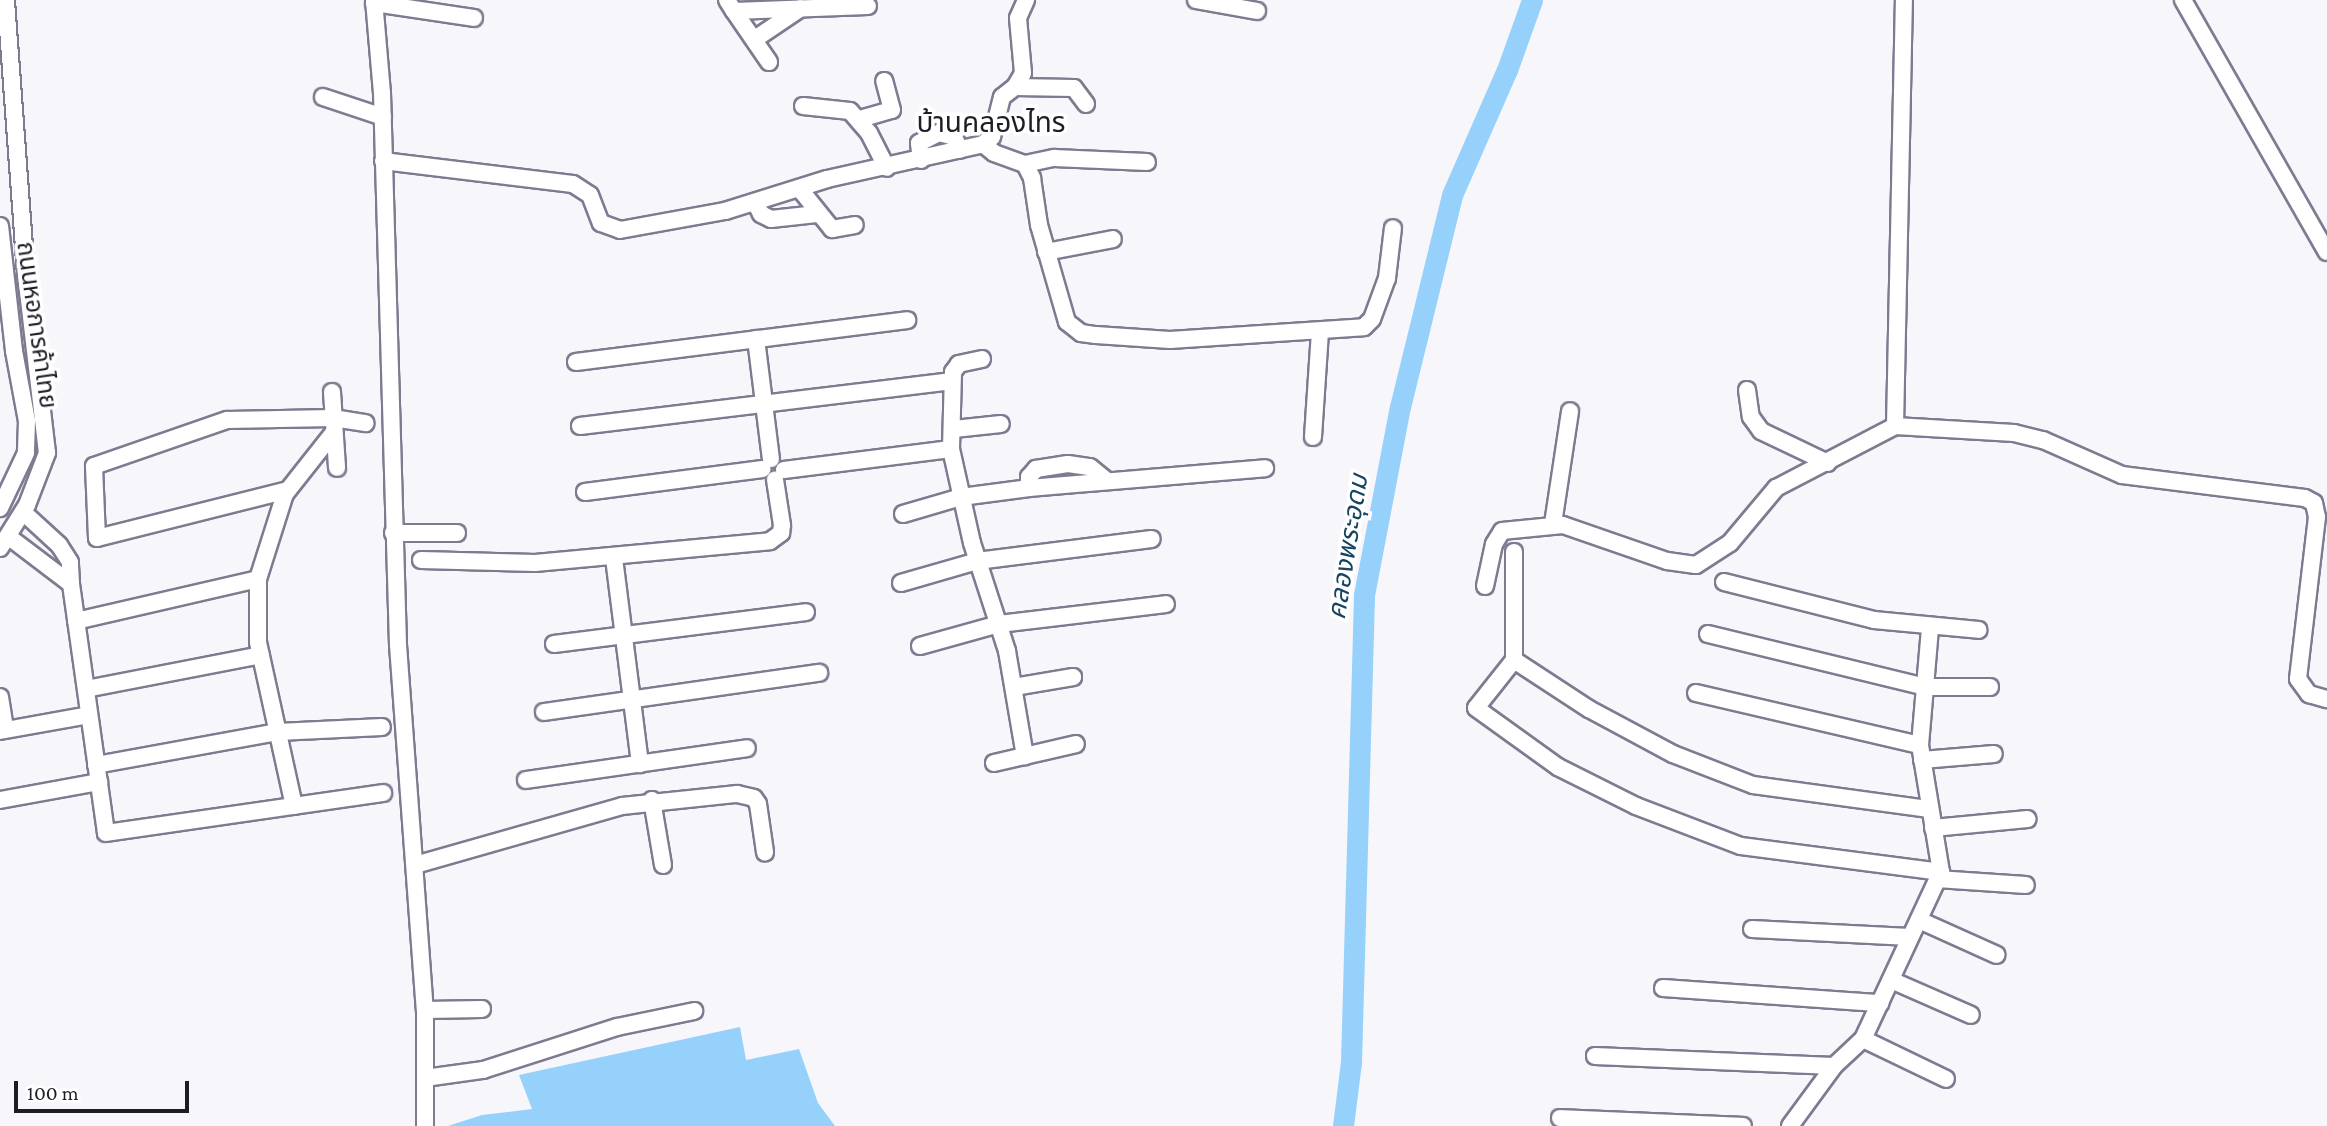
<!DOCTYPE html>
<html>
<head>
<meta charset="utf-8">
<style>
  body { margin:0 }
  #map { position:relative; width:2327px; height:1126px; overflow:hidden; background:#f7f6fb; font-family:"Crimson Pro","Noto Sans Thai",serif }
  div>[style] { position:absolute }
  .water>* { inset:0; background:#95d1fa }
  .river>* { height:21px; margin:-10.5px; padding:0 10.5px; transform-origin:10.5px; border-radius:10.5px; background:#95d1fa }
  .roads { filter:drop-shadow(2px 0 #7e7a90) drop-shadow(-2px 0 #7e7a90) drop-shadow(0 2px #7e7a90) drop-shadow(0 -2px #7e7a90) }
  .minor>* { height:16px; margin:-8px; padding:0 8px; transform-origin:8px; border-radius:8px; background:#fff }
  span { translate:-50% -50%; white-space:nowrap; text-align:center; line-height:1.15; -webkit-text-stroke:7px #fff; paint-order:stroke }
  .street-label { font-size:24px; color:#1e1c25 }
  .water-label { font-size:26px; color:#15445f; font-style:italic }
  .quarter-label { font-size:28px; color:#1e1c25 }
  .scale { position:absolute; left:14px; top:1081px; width:175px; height:32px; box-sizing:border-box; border:4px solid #1e1c25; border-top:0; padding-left:9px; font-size:21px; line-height:24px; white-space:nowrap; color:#1e1c25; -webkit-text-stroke:5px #fff; paint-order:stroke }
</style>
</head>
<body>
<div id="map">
  <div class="water">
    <div style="clip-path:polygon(740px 1027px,746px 1060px,799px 1049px,818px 1103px,835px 1126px,448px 1126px,482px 1115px,532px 1109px,519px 1075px)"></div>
  </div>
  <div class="river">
    <div style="left:1343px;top:1126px;width:64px;rotate:-82.9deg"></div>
    <div style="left:1351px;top:1062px;width:467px;rotate:-88.4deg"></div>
    <div style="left:1364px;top:595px;width:191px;rotate:-79.2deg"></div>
    <div style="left:1400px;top:407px;width:218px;rotate:-76.2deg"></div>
    <div style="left:1452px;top:195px;width:137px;rotate:-66.3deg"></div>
    <div style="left:1507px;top:70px;width:74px;rotate:-70.3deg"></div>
  </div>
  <div class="roads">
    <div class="minor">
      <div style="left:374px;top:0;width:93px;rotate:85.1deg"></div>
      <div style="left:382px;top:93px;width:552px;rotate:88.34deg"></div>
      <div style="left:398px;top:645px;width:366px;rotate:85.8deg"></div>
      <div style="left:425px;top:1010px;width:116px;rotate:90deg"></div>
      <div style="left:727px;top:0;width:13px;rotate:58deg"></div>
      <div style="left:734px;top:11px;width:134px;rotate:-2.1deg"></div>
      <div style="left:1196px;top:0;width:62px;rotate:10.2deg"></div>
      <div style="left:2183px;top:0;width:290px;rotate:60.3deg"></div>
      <div style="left:374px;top:3px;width:101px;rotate:8.5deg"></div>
      <div style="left:734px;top:11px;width:62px;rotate:55.5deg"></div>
      <div style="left:755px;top:39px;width:55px;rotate:-34deg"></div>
      <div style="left:1015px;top:87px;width:59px;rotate:1deg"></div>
      <div style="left:1074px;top:88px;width:20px;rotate:53deg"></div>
      <div style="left:323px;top:97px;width:63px;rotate:18.4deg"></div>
      <div style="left:803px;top:106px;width:47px;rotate:6.1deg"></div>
      <div style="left:850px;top:111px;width:29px;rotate:49deg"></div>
      <div style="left:869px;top:133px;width:39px;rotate:63deg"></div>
      <div style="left:860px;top:119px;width:33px;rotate:-16deg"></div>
      <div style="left:892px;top:110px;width:30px;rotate:-105deg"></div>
      <div style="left:983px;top:144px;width:14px;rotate:39deg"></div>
      <div style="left:994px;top:153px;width:33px;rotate:20deg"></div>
      <div style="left:1025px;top:164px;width:30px;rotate:-12deg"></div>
      <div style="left:1054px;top:158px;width:93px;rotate:2.5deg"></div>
      <div style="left:921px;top:160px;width:17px;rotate:-97deg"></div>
      <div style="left:919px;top:143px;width:22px;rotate:-27deg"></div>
      <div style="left:939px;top:133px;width:16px;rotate:15deg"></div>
      <div style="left:954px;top:137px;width:14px;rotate:65deg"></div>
      <div style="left:383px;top:161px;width:191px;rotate:6.9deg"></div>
      <div style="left:573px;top:184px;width:20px;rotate:33deg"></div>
      <div style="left:590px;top:195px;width:30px;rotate:69deg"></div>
      <div style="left:601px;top:223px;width:20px;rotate:20deg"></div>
      <div style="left:620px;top:230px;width:107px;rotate:-10.3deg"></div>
      <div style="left:725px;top:211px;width:107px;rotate:-17.4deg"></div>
      <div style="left:827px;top:179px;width:160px;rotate:-12.6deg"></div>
      <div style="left:983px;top:144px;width:11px;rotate:-38deg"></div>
      <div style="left:992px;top:137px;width:41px;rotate:-76deg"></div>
      <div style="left:1002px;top:97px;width:16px;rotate:-38deg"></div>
      <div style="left:1015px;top:87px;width:16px;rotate:-60deg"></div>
      <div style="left:1023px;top:73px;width:55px;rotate:-95.2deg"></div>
      <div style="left:1018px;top:18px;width:20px;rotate:-66deg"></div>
      <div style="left:1025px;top:164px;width:16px;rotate:63deg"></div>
      <div style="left:1032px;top:178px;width:48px;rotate:81.5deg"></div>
      <div style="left:1039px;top:225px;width:101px;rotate:73.9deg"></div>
      <div style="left:1067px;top:322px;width:18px;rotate:38deg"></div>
      <div style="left:1081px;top:333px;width:15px;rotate:8deg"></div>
      <div style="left:1096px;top:335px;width:74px;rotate:3.9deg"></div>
      <div style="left:1170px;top:340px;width:194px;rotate:-3.8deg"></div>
      <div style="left:1364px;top:327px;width:11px;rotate:-45deg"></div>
      <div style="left:1372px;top:319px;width:44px;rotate:-69.9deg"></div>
      <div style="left:1387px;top:278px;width:50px;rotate:-83.2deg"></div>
      <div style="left:799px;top:188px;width:53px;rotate:51.2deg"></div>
      <div style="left:832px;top:229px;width:23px;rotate:-10deg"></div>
      <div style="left:755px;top:202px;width:13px;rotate:63deg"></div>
      <div style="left:761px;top:214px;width:11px;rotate:27deg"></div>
      <div style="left:771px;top:219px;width:46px;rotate:-6.2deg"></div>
      <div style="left:0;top:226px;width:126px;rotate:83.6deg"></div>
      <div style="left:14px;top:351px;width:71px;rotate:79.5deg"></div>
      <div style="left:27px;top:421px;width:32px;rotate:92deg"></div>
      <div style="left:26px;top:453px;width:61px;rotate:115.3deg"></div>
      <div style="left:1046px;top:252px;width:68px;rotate:-11deg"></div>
      <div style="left:756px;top:339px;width:121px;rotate:82.9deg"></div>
      <div style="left:982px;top:359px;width:24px;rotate:168deg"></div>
      <div style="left:959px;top:364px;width:10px;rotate:127deg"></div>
      <div style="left:953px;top:372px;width:77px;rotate:91.5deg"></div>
      <div style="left:951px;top:449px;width:96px;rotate:77.4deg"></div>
      <div style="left:972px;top:543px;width:114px;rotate:72deg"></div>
      <div style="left:1007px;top:651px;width:107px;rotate:80.3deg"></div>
      <div style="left:576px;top:362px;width:334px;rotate:-7.2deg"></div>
      <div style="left:1747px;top:390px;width:27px;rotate:82deg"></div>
      <div style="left:1751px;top:417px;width:17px;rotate:54deg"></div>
      <div style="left:1761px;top:431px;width:74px;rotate:25.5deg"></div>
      <div style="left:332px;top:392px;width:76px;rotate:86.2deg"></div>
      <div style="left:580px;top:426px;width:375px;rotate:-6.9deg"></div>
      <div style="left:1895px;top:426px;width:426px;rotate:-88.8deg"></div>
      <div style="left:954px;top:429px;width:47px;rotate:-6.1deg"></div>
      <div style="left:1313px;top:437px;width:105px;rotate:-86.2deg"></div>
      <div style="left:784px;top:470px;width:168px;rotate:-7.2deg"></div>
      <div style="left:1029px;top:488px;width:11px;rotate:-90deg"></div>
      <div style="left:1029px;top:477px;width:11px;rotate:-49deg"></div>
      <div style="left:1036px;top:469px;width:32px;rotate:-9deg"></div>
      <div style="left:1068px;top:464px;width:22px;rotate:8deg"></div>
      <div style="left:1090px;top:467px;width:19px;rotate:39deg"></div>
      <div style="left:288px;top:490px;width:197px;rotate:165.9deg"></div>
      <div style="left:97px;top:538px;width:72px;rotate:-92.4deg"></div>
      <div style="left:94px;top:466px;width:141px;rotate:-19.1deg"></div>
      <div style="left:227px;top:420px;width:106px;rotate:-1.1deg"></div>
      <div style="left:333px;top:418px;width:33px;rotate:9deg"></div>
      <div style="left:585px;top:492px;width:179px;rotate:-7.4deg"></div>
      <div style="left:903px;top:514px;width:60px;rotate:-16.3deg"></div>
      <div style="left:961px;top:497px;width:69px;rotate:-7.5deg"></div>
      <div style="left:1029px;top:488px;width:237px;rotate:-4.8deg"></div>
      <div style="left:1553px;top:524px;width:114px;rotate:-81.4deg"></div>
      <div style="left:393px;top:533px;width:64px"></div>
      <div style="left:9px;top:537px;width:78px;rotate:37.2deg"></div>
      <div style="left:71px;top:584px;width:22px;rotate:-93deg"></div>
      <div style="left:70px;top:562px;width:20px;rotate:-123deg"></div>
      <div style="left:59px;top:545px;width:49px;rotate:-137.5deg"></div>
      <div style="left:0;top:548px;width:51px;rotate:-57.9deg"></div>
      <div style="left:27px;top:505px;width:56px;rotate:-69deg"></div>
      <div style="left:47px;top:453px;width:180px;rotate:-96.7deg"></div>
      <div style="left:26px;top:274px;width:275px;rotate:-94.2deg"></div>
      <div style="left:1514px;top:552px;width:108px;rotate:90deg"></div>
      <div style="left:1514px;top:660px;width:61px;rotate:128.4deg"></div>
      <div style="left:1476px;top:708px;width:101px;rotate:35.7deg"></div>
      <div style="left:1558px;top:767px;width:87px;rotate:26.6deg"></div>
      <div style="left:1636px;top:806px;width:112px;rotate:20.9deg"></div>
      <div style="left:1741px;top:846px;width:202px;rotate:7.4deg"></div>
      <div style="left:614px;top:558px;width:208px;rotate:82.8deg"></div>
      <div style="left:421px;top:560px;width:114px;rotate:1.5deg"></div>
      <div style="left:535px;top:563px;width:236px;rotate:-5.3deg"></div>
      <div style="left:770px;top:541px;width:14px;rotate:-36deg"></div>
      <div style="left:781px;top:533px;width:8px;rotate:-83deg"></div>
      <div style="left:782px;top:525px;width:46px;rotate:-98.8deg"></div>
      <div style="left:1724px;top:582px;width:155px;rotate:14.2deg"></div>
      <div style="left:1874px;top:620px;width:105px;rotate:5.4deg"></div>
      <div style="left:901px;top:583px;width:79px;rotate:-16.1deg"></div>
      <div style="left:977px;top:561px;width:176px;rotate:-7.2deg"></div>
      <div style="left:71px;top:584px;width:251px;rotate:82deg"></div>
      <div style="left:106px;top:833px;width:280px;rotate:-8.2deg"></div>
      <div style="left:1485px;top:586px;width:43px;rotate:-77.9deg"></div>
      <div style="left:1494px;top:544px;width:15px;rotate:-58deg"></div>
      <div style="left:1502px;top:531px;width:61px;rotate:-5.6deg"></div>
      <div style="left:1563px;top:525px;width:110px;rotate:19.1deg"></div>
      <div style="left:1667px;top:561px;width:29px;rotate:8deg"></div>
      <div style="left:1696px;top:565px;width:40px;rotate:-32.9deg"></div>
      <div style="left:1730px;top:543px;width:72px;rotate:-50.1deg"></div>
      <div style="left:1776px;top:488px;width:134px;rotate:-27.5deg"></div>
      <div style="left:1895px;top:426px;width:119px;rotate:3.4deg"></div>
      <div style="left:2014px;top:433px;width:30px;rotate:14deg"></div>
      <div style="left:2043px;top:440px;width:86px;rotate:23.9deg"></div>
      <div style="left:2122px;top:475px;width:184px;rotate:7.2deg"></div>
      <div style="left:2305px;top:498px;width:10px;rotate:29deg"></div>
      <div style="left:2314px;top:503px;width:14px;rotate:78deg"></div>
      <div style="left:2317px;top:517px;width:163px;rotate:96.7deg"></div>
      <div style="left:2298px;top:679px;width:19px;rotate:54deg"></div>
      <div style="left:2309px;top:694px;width:19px;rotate:16deg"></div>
      <div style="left:76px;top:621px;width:187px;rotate:-13deg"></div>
      <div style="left:1708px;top:634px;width:223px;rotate:13.7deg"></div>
      <div style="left:1925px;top:687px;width:65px"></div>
      <div style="left:554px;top:644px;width:254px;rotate:-7.2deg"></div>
      <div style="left:920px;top:646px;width:82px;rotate:-15.6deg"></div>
      <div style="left:999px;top:624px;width:168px;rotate:-6.8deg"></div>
      <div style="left:1514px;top:660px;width:90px;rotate:33.2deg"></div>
      <div style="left:1589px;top:709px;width:95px;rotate:28.2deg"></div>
      <div style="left:1673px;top:754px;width:86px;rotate:21.2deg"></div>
      <div style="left:1753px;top:785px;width:178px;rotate:7.8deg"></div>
      <div style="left:1014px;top:687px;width:60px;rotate:-9.6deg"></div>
      <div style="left:86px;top:689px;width:178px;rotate:-11deg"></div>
      <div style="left:1696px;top:693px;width:230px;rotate:13.1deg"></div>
      <div style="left:0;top:697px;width:33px;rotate:81deg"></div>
      <div style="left:544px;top:712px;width:278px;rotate:-8.1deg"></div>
      <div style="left:0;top:731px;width:90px;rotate:-10.2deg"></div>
      <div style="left:1922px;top:760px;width:72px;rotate:-4.8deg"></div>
      <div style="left:994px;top:763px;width:84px;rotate:-13deg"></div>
      <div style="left:96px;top:765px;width:185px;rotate:-10.3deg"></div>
      <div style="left:278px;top:732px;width:104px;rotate:-2.8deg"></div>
      <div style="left:526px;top:780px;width:223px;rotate:-8.2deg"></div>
      <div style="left:0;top:800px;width:101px;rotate:-10.3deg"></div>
      <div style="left:652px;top:800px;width:66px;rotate:80.4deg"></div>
      <div style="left:294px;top:806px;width:168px;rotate:-102.4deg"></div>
      <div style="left:258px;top:642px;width:63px;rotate:-90deg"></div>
      <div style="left:258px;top:579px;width:89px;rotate:-72.4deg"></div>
      <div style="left:285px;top:494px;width:79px;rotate:-51.7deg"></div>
      <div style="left:1933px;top:828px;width:95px;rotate:-5.4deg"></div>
      <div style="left:415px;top:865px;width:215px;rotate:-15.9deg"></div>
      <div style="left:622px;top:806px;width:116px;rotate:-6deg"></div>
      <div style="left:737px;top:794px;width:17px;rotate:13deg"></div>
      <div style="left:754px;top:798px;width:7px;rotate:56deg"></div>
      <div style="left:758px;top:804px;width:49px;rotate:81.7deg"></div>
      <div style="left:1937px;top:879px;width:89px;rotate:3.9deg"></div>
      <div style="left:1919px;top:920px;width:85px;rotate:24.2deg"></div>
      <div style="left:1752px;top:929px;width:158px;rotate:2.9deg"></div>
      <div style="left:1891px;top:980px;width:87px;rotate:23.6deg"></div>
      <div style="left:1663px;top:988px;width:218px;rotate:4deg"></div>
      <div style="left:425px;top:1010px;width:57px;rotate:-1deg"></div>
      <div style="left:1863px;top:1039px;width:92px;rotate:25.7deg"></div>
      <div style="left:1595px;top:1056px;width:239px;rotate:2.4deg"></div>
      <div style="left:425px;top:1078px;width:59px;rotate:-7.9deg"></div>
      <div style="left:483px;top:1070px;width:141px;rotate:-17.8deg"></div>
      <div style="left:617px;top:1027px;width:79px;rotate:-11.7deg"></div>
      <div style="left:1560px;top:1118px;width:183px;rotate:2.5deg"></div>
      <div style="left:1790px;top:1126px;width:74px;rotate:-53.7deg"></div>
      <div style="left:1834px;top:1066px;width:40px;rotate:-43deg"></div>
      <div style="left:1863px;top:1039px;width:184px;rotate:-65deg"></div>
      <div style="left:1941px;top:872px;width:129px;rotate:-99.4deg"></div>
      <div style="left:1920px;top:745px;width:117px;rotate:-85.1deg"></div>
    </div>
  </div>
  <div class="street-label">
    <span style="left:37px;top:325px;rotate:82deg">ถนนหอการค้าไทย</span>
  </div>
  <div class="water-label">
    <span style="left:1348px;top:547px;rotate:-81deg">คลองพระอุดม</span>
  </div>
  <div class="quarter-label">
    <span style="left:991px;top:123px">บ้านคลองไทร</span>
  </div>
  <div class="scale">100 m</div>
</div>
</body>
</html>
